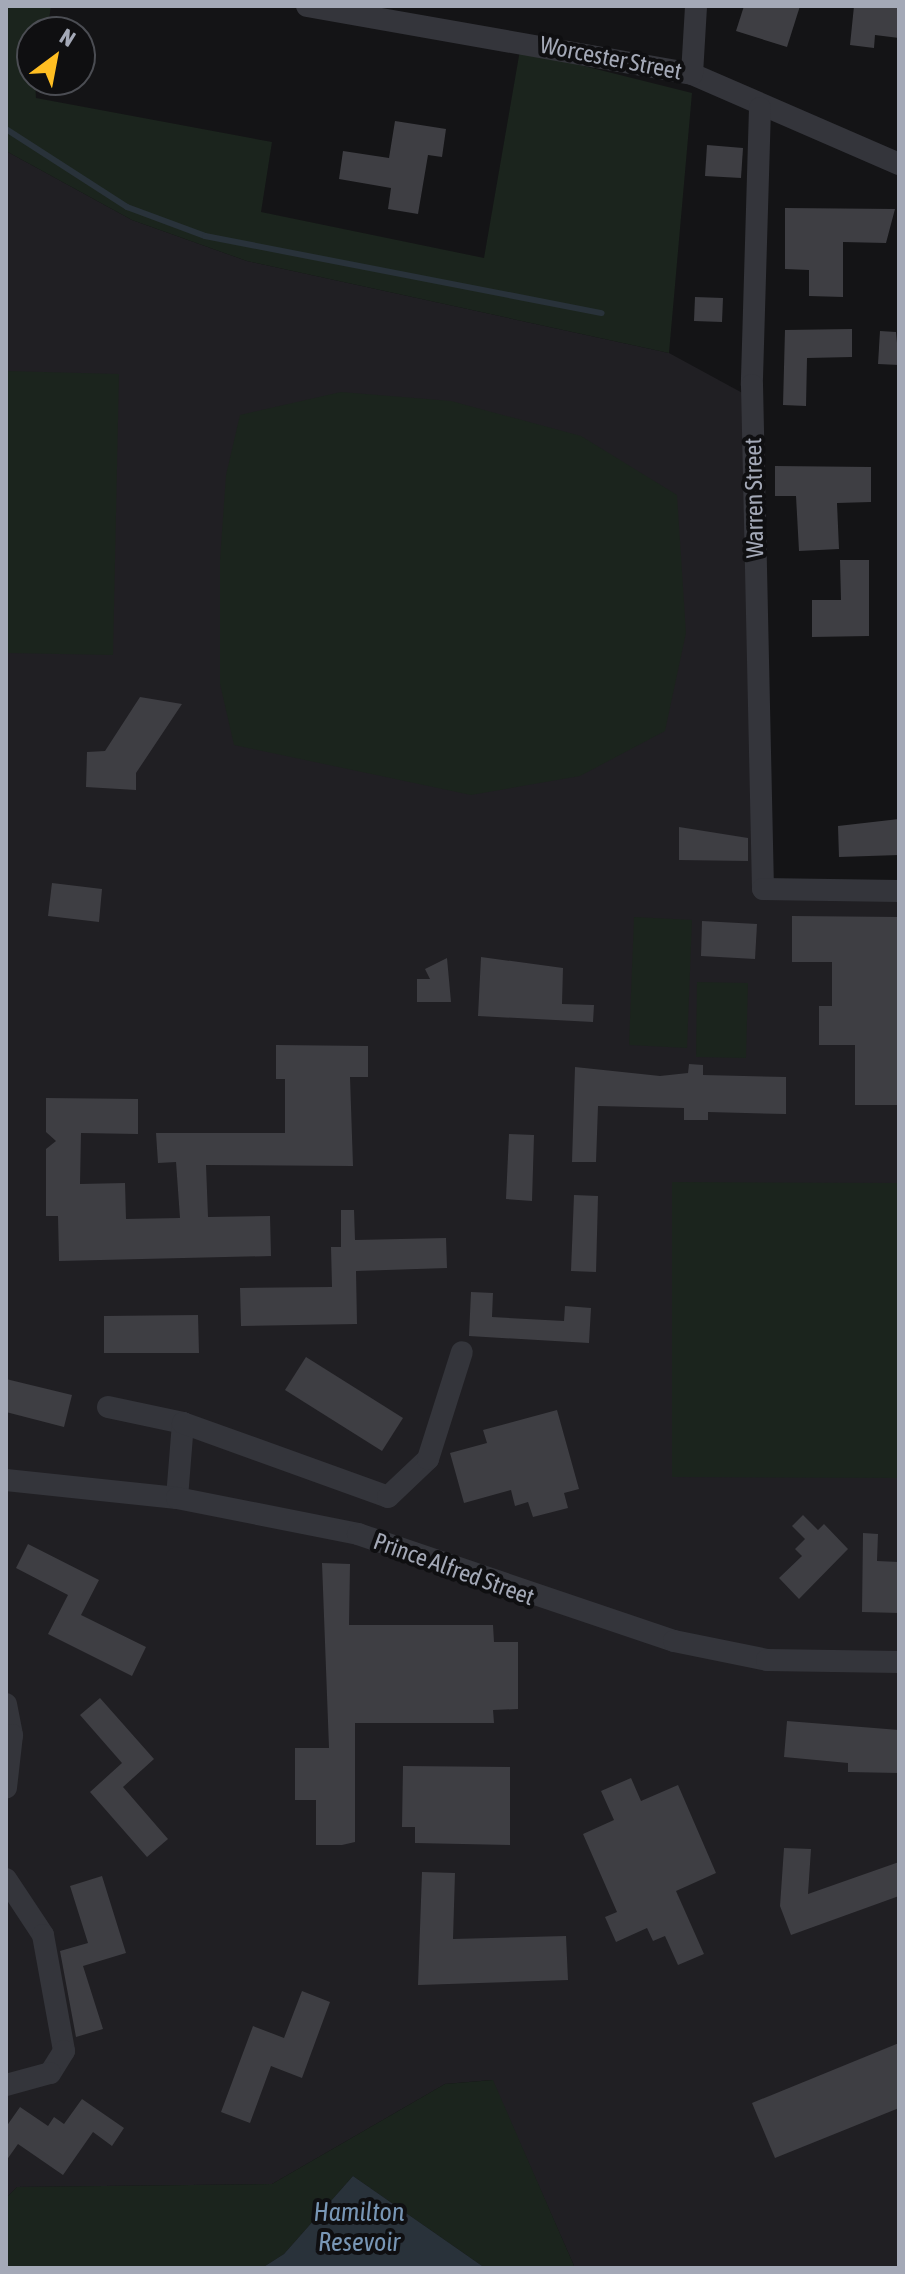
<!DOCTYPE html>
<html>
<head>
<meta charset="utf-8">
<style>
  body { margin:0 }
  #map { position:relative; width:905px; height:2274px; overflow:hidden; background:#141416; font-family:"Asap Condensed",sans-serif }
  div>[style] { position:absolute }
  .built>* { inset:0; background:#201f23 }
  .green>* { inset:0; background:#1b241d }
  .water>* { inset:0; background:#29323a }
  .stream>* { height:6px; margin:-3px; padding:0 3px; transform-origin:3px; border-radius:3px; background:#29323a }
  .building>* { inset:0; background:#3e3e43 }
  .street>* { height:22px; margin:-11px; padding:0 11px; transform-origin:11px; border-radius:11px; background:#34353b }
  span { translate:-50% -50%; white-space:nowrap; text-align:center; line-height:1.15; -webkit-text-stroke:8px #0f0f11; paint-order:stroke }
  .street-label { font-size:24px; color:#a4a9b7 }
  .water-label { font-size:26px; color:#7896b5; font-style:italic }
  .frame { position:absolute; inset:0; border:8px solid #a4a9b7; pointer-events:none }
  .north { position:absolute; left:16px; top:16px; width:80px; height:80px; box-sizing:border-box; background:#0f0f11; border:2px solid #4b4d53; border-radius:50%; rotate:32deg; font-size:22px; font-weight:700; line-height:32px; text-align:center; color:#a4a9b7 }
  .north::after { content:''; display:block; margin:auto; width:28px; height:36px; background:#ffbe22; clip-path:polygon(50% 0,100% 100%,50% 72%,0 100%) }
</style>
</head>
<body>
<div id="map">
  <div class="built">
    <div style="clip-path:polygon(6px 151px,132px 220px,247px 261px,669px 353px,748px 396px,758px 897px,899px 899px,899px 2268px,575px 2268px,492px 2080px,445px 2084px,272px 2184px,17px 2187px,6px 2198px)"></div>
  </div>
  <div class="green">
    <div style="clip-path:polygon(6px 6px,51px 6px,47px 32px,32px 32px,36px 98px,272px 142px,261px 212px,484px 258px,520px 50px,692px 93px,669px 353px,247px 261px,132px 220px,6px 151px)"></div>
    <div style="clip-path:polygon(6px 371px,119px 374px,113px 655px,6px 653px)"></div>
    <div style="clip-path:polygon(341px 392px,451px 401px,581px 436px,677px 495px,686px 633px,665px 731px,580px 776px,471px 795px,234px 745px,220px 684px,220px 560px,226px 475px,240px 415px)"></div>
    <div style="clip-path:polygon(634px 917px,692px 920px,687px 1048px,629px 1045px)"></div>
    <div style="clip-path:polygon(697px 982px,748px 983px,746px 1058px,696px 1057px)"></div>
    <div style="clip-path:polygon(672px 1182px,899px 1183px,899px 1478px,672px 1477px)"></div>
    <div style="clip-path:polygon(493px 2080px,575px 2268px,485px 2268px,353px 2176px,284px 2254px,262px 2268px,6px 2268px,6px 2198px,17px 2187px,272px 2184px,445px 2084px)"></div>
  </div>
  <div class="water">
    <div style="clip-path:polygon(353px 2176px,485px 2268px,262px 2268px,284px 2254px)"></div>
  </div>
  <div class="stream">
    <div style="left:6px;top:129px;width:144px;rotate:32.8deg"></div>
    <div style="left:127px;top:207px;width:83px;rotate:20.4deg"></div>
    <div style="left:205px;top:236px;width:404px;rotate:11deg"></div>
  </div>
  <div class="building">
    <div style="clip-path:polygon(744px 6px,800px 6px,787px 47px,736px 31px)"></div>
    <div style="clip-path:polygon(854px 6px,899px 6px,899px 38px,875px 35px,874px 48px,850px 45px)"></div>
    <div style="clip-path:polygon(395px 121px,446px 129px,442px 157px,428px 155px,418px 214px,388px 209px,391px 188px,339px 179px,343px 151px,389px 158px)"></div>
    <div style="clip-path:polygon(707px 145px,743px 148px,741px 178px,705px 176px)"></div>
    <div style="clip-path:polygon(785px 208px,895px 209px,886px 243px,843px 242px,843px 297px,809px 296px,809px 270px,785px 269px)"></div>
    <div style="clip-path:polygon(695px 297px,723px 298px,722px 322px,694px 321px)"></div>
    <div style="clip-path:polygon(852px 329px,852px 357px,807px 358px,806px 406px,783px 405px,785px 330px)"></div>
    <div style="clip-path:polygon(880px 331px,896px 332px,899px 365px,878px 364px)"></div>
    <div style="clip-path:polygon(775px 466px,871px 467px,871px 502px,837px 503px,839px 549px,799px 551px,796px 496px,775px 496px)"></div>
    <div style="clip-path:polygon(840px 560px,869px 560px,869px 636px,812px 637px,812px 600px,841px 600px)"></div>
    <div style="clip-path:polygon(140px 697px,182px 704px,136px 773px,136px 790px,86px 787px,87px 752px,105px 751px)"></div>
    <div style="clip-path:polygon(899px 819px,899px 855px,839px 857px,838px 826px)"></div>
    <div style="clip-path:polygon(679px 827px,748px 838px,748px 861px,679px 860px)"></div>
    <div style="clip-path:polygon(52px 883px,102px 889px,99px 922px,48px 916px)"></div>
    <div style="clip-path:polygon(792px 916px,899px 917px,899px 1105px,855px 1105px,855px 1045px,819px 1045px,819px 1006px,832px 1006px,832px 962px,792px 962px)"></div>
    <div style="clip-path:polygon(702px 921px,757px 924px,755px 959px,701px 956px)"></div>
    <div style="clip-path:polygon(481px 957px,563px 968px,562px 1004px,594px 1005px,593px 1022px,478px 1016px)"></div>
    <div style="clip-path:polygon(447px 958px,451px 1002px,417px 1002px,417px 979px,430px 979px,425px 969px)"></div>
    <div style="clip-path:polygon(276px 1045px,368px 1046px,368px 1077px,350px 1077px,353px 1166px,206px 1165px,208px 1217px,270px 1216px,271px 1256px,59px 1261px,58px 1216px,46px 1216px,46px 1149px,56px 1141px,46px 1132px,46px 1098px,138px 1099px,138px 1134px,81px 1133px,80px 1184px,125px 1183px,126px 1219px,180px 1218px,176px 1162px,158px 1163px,156px 1133px,285px 1133px,285px 1079px,276px 1079px)"></div>
    <div style="clip-path:polygon(689px 1064px,703px 1065px,703px 1075px,786px 1077px,786px 1114px,708px 1112px,708px 1120px,684px 1120px,684px 1108px,598px 1106px,596px 1162px,572px 1162px,575px 1067px,660px 1076px,688px 1073px)"></div>
    <div style="clip-path:polygon(509px 1134px,534px 1135px,532px 1201px,506px 1199px)"></div>
    <div style="clip-path:polygon(574px 1195px,598px 1196px,596px 1272px,571px 1271px)"></div>
    <div style="clip-path:polygon(341px 1210px,354px 1210px,355px 1240px,446px 1238px,447px 1268px,356px 1271px,357px 1324px,241px 1326px,240px 1288px,332px 1287px,331px 1247px,341px 1247px)"></div>
    <div style="clip-path:polygon(471px 1292px,493px 1293px,492px 1317px,564px 1321px,565px 1306px,591px 1308px,589px 1343px,469px 1336px)"></div>
    <div style="clip-path:polygon(198px 1315px,199px 1353px,104px 1353px,104px 1316px)"></div>
    <div style="clip-path:polygon(306px 1357px,403px 1418px,382px 1451px,285px 1390px)"></div>
    <div style="clip-path:polygon(6px 1379px,72px 1395px,64px 1427px,6px 1412px)"></div>
    <div style="clip-path:polygon(557px 1410px,579px 1489px,564px 1493px,568px 1508px,533px 1517px,528px 1502px,515px 1506px,511px 1490px,464px 1503px,450px 1453px,487px 1443px,483px 1430px)"></div>
    <div style="clip-path:polygon(803px 1515px,818px 1530px,824px 1524px,848px 1549px,799px 1599px,779px 1578px,802px 1556px,795px 1549px,805px 1539px,792px 1526px)"></div>
    <div style="clip-path:polygon(863px 1533px,878px 1534px,877px 1561px,899px 1562px,899px 1613px,862px 1612px)"></div>
    <div style="clip-path:polygon(28px 1544px,99px 1580px,81px 1615px,146px 1647px,132px 1676px,48px 1634px,68px 1595px,16px 1568px)"></div>
    <div style="clip-path:polygon(322px 1563px,350px 1564px,349px 1625px,493px 1625px,494px 1642px,518px 1642px,518px 1709px,493px 1710px,494px 1723px,355px 1723px,355px 1842px,342px 1845px,316px 1845px,316px 1800px,295px 1800px,295px 1748px,329px 1748px)"></div>
    <div style="clip-path:polygon(100px 1698px,154px 1759px,123px 1787px,168px 1839px,147px 1857px,90px 1792px,122px 1763px,80px 1715px)"></div>
    <div style="clip-path:polygon(787px 1721px,899px 1730px,899px 1773px,848px 1772px,848px 1763px,784px 1757px)"></div>
    <div style="clip-path:polygon(403px 1766px,510px 1767px,510px 1845px,415px 1843px,415px 1827px,402px 1827px)"></div>
    <div style="clip-path:polygon(631px 1778px,641px 1801px,678px 1785px,716px 1873px,676px 1891px,704px 1954px,678px 1965px,665px 1936px,653px 1941px,647px 1928px,616px 1942px,605px 1917px,617px 1912px,583px 1834px,614px 1820px,601px 1791px)"></div>
    <div style="clip-path:polygon(784px 1848px,811px 1849px,808px 1894px,899px 1862px,899px 1896px,791px 1935px,780px 1906px)"></div>
    <div style="clip-path:polygon(422px 1872px,455px 1873px,453px 1939px,566px 1936px,568px 1980px,418px 1985px)"></div>
    <div style="clip-path:polygon(102px 1876px,126px 1953px,83px 1966px,103px 2029px,76px 2037px,60px 1951px,88px 1943px,70px 1886px)"></div>
    <div style="clip-path:polygon(302px 1991px,330px 2002px,302px 2078px,271px 2066px,250px 2123px,221px 2112px,253px 2026px,284px 2038px)"></div>
    <div style="clip-path:polygon(899px 2043px,899px 2108px,775px 2158px,752px 2103px)"></div>
    <div style="clip-path:polygon(82px 2099px,124px 2128px,112px 2146px,93px 2132px,63px 2175px,18px 2144px,6px 2161px,6px 2127px,20px 2107px,48px 2126px,54px 2117px,64px 2124px)"></div>
  </div>
  <div class="street">
    <div style="left:307px;top:6px;width:391px;rotate:10deg"></div>
    <div style="left:692px;top:74px;width:226px;rotate:23.5deg"></div>
    <div style="left:692px;top:74px;width:68px;rotate:-86.6deg"></div>
    <div style="left:760px;top:108px;width:277px;rotate:91.7deg"></div>
    <div style="left:752px;top:385px;width:504px;rotate:88.75deg"></div>
    <div style="left:763px;top:889px;width:136px;rotate:0.8deg"></div>
    <div style="left:108px;top:1407px;width:77px;rotate:12deg"></div>
    <div style="left:183px;top:1423px;width:75px;rotate:94.6deg"></div>
    <div style="left:183px;top:1423px;width:218px;rotate:19.8deg"></div>
    <div style="left:388px;top:1497px;width:55px;rotate:-43.5deg"></div>
    <div style="left:428px;top:1459px;width:112px;rotate:-72.4deg"></div>
    <div style="left:6px;top:1480px;width:172px;rotate:6deg"></div>
    <div style="left:177px;top:1498px;width:185px;rotate:11.2deg"></div>
    <div style="left:358px;top:1534px;width:334px;rotate:18.7deg"></div>
    <div style="left:674px;top:1641px;width:95px;rotate:11.5deg"></div>
    <div style="left:767px;top:1660px;width:132px;rotate:0.9deg"></div>
    <div style="left:6px;top:1704px;width:32px;rotate:79deg"></div>
    <div style="left:12px;top:1735px;width:53px;rotate:96.5deg"></div>
    <div style="left:6px;top:1879px;width:67px;rotate:56.5deg"></div>
    <div style="left:43px;top:1935px;width:118px;rotate:79.7deg"></div>
    <div style="left:64px;top:2051px;width:26px;rotate:122deg"></div>
    <div style="left:50px;top:2073px;width:46px;rotate:164.7deg"></div>
  </div>
  <div class="street-label">
    <span style="left:611px;top:58px;rotate:11deg">Worcester Street</span>
    <span style="left:754px;top:498px;rotate:-91deg">Warren Street</span>
    <span style="left:454px;top:1569px;rotate:20deg">Prince Alfred Street</span>
  </div>
  <div class="water-label">
    <span style="left:359px;top:2228px">Hamilton<br>Resevoir</span>
  </div>
  <div class="frame"></div>
  <div class="north">N</div>
</div>
</body>
</html>
